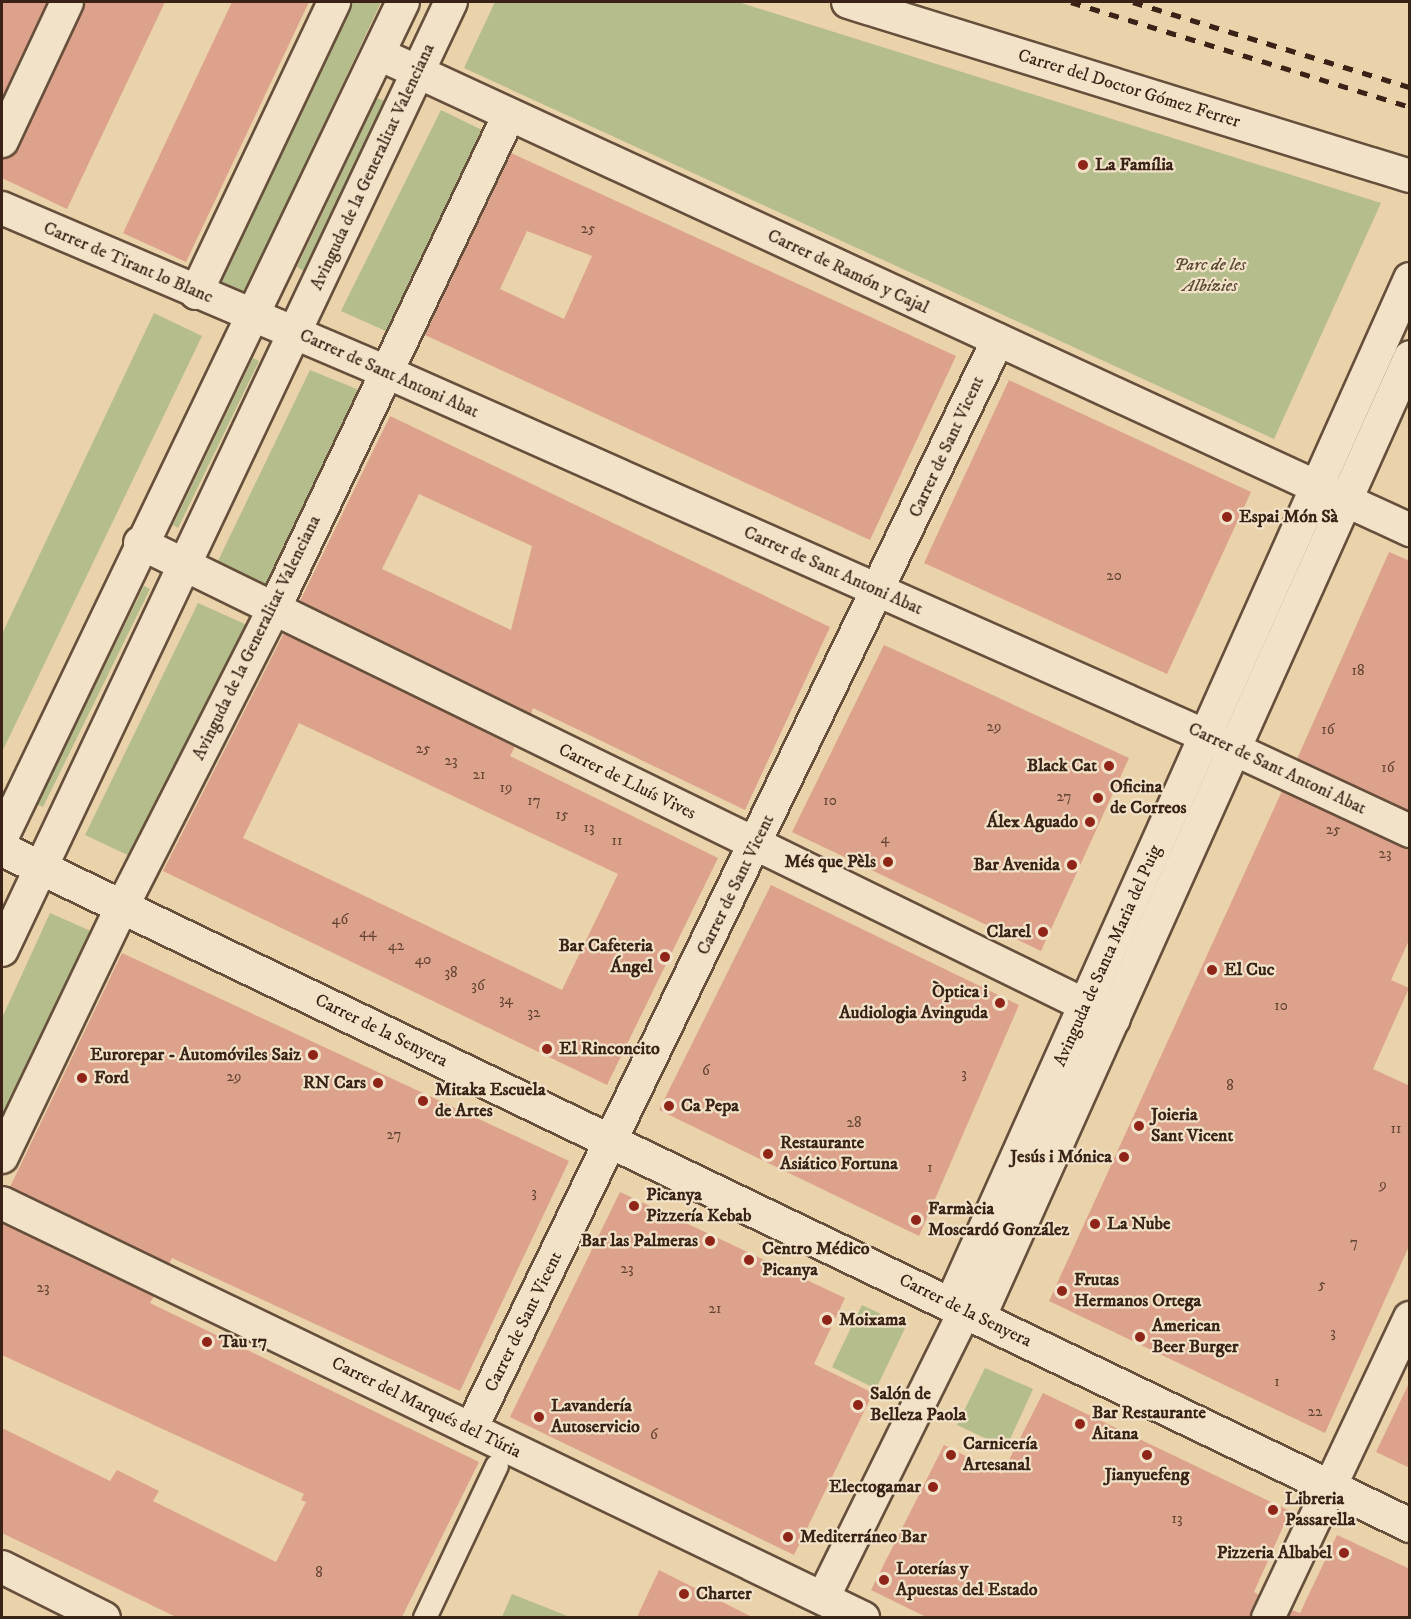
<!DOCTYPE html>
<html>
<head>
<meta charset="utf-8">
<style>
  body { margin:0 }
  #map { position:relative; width:1411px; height:1619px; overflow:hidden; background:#ead2ab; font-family:"IM FELL DW Pica",serif }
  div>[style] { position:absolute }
  .green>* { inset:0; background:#b4bd8b }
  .building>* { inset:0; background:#dda28b }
  .roads { filter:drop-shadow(2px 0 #664f3b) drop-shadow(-2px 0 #664f3b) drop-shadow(0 2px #664f3b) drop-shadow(0 -2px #664f3b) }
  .pedestrian>* { height:22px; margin:-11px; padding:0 11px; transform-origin:11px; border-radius:11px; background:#f1e2c8 }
  .minor>* { height:32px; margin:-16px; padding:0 16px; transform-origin:16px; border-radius:16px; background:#f1e2c8 }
  .tertiary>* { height:33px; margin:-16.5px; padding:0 16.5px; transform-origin:16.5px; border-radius:16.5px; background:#f1e2c8 }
  .rail>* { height:4.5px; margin-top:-2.25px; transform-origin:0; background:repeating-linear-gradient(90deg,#3a2316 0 10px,transparent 0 20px) }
  .dots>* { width:16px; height:16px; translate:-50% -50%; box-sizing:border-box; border:3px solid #f1e2c8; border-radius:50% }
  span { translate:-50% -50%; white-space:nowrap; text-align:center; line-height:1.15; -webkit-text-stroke:4.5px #f1e2c8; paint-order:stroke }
  .number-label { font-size:15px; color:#634333 }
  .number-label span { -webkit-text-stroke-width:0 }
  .street-label { font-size:18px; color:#3a2316 }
  .poi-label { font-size:18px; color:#3a2316; font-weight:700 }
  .left { translate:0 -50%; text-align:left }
  .right { translate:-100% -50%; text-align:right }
  .park-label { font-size:18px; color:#584a33; font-style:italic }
  .frame { position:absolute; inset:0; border:3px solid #3a2316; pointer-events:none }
</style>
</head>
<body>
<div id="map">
  <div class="green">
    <div style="clip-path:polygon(343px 2px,381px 2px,245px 293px,215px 288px)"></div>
    <div style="clip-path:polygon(495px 2px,738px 2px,1381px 203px,1274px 439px,464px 68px)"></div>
    <div style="clip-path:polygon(377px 98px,385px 101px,304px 271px,297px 267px)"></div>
    <div style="clip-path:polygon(441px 110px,486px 132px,388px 332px,341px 311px)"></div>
    <div style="clip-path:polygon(154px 313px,202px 336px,2px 752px,2px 634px)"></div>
    <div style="clip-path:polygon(253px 358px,259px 361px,178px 528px,173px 525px)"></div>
    <div style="clip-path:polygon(310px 370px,359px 390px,265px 587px,217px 563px)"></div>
    <div style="clip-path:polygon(144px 586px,150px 589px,43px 807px,36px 804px)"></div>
    <div style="clip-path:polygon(198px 603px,247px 625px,134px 858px,85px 835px)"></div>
    <div style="clip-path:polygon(50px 913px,93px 932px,2px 1134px,2px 1018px)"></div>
    <div style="clip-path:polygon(862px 1305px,906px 1326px,876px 1389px,832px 1367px)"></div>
    <div style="clip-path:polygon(985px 1368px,1033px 1389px,1006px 1448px,957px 1425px)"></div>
    <div style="clip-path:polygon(512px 1594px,570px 1617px,502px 1617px)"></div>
  </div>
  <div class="building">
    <div style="clip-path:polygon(2px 2px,47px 2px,2px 100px)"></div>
    <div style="clip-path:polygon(85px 2px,165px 2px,67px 209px,2px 178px,2px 159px,18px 149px)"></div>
    <div style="clip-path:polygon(232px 2px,309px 2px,186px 262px,123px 233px)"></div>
    <div style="clip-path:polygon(evenodd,511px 153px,956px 356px,870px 540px,425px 335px,511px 153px,527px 231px,592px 256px,564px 319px,500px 289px,527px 231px)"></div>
    <div style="clip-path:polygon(1009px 380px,1251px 492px,1167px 674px,924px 563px)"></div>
    <div style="clip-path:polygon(evenodd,390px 416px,830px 627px,745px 810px,533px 708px,531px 714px,300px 601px,390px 416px,419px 494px,532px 546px,511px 630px,382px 569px,419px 494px)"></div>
    <div style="clip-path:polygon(1389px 552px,1410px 561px,1410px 811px,1297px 759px)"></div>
    <div style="clip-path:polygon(evenodd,284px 633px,515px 746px,510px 756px,718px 858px,607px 1085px,163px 871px,284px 633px,299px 723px,618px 874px,562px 990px,243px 838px,299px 723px)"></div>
    <div style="clip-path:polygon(884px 645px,1129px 758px,1041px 951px,792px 832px)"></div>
    <div style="clip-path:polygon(1282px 791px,1410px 849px,1410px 938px,1391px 980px,1409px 988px,1373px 1069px,1410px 1086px,1410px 1244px,1325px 1433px,1049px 1301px)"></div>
    <div style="clip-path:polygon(771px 885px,1019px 1005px,919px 1236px,659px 1110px)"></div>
    <div style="clip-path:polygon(122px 953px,569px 1161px,460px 1391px,172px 1258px,169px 1264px,10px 1187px)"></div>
    <div style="clip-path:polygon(620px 1192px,845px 1298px,814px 1364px,873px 1393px,794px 1555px,510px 1417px)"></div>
    <div style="clip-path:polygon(2px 1223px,154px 1296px,150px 1303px,479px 1462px,402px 1617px,176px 1617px,2px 1533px,2px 1428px,110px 1481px,117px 1470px,159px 1491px,153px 1501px,276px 1562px,306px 1502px,301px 1500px,304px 1494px,2px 1355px)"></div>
    <div style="clip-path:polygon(1410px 1381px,1410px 1468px,1376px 1452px)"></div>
    <div style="clip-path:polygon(1043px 1393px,1290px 1511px,1254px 1592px,1259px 1595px,1250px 1617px,926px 1617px,871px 1590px,944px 1445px,1002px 1474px)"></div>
    <div style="clip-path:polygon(1337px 1535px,1410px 1569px,1410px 1617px,1288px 1617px,1292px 1610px,1300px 1613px)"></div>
    <div style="clip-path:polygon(659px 1570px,752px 1617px,637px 1617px)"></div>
  </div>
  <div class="roads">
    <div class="pedestrian">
      <div style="left:425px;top:1618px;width:168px;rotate:-64.7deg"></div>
    </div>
    <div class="minor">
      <div style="left:848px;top:2px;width:588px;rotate:17.2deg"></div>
      <div style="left:379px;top:54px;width:1136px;rotate:24.78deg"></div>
      <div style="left:2px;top:141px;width:153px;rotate:-64.9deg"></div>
      <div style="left:2px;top:208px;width:415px;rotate:23.1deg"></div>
      <div style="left:384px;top:371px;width:899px;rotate:23.94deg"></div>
      <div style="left:1206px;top:736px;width:225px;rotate:25deg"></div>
      <div style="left:196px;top:293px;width:322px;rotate:-64.6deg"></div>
      <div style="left:140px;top:543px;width:1084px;rotate:26.05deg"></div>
      <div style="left:2px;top:837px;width:926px;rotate:-64.35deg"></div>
      <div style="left:2px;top:950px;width:1049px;rotate:-64.66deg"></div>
      <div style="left:2px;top:1157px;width:277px;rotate:-64.4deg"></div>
      <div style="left:122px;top:907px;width:335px;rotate:-63deg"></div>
      <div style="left:274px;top:609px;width:545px;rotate:-64.56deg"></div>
      <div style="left:2px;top:1203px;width:956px;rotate:25.73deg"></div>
      <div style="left:951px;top:1304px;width:1123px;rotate:-65.88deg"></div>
      <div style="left:979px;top:1318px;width:1053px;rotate:-65.84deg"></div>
      <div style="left:471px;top:1429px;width:1210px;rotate:-64.18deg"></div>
      <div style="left:2px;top:1567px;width:114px;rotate:26.6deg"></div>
      <div style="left:823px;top:1598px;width:320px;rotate:-63.7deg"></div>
      <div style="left:1268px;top:1618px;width:332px;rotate:-64.7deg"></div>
    </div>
    <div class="tertiary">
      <div style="left:2px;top:849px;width:1562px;rotate:25.65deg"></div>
    </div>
  </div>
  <div class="rail">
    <div style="left:1071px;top:2px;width:355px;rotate:17.2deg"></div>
    <div style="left:1133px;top:2px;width:290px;rotate:17.1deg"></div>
  </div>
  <div class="dots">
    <div style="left:1083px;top:165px;background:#8f2418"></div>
    <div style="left:1227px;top:517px;background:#8f2418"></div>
    <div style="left:1109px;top:766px;background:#8f2418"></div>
    <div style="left:1098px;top:798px;background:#8f2418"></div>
    <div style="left:1090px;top:822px;background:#8f2418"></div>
    <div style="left:888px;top:862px;background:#8f2418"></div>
    <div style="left:1072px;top:865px;background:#8f2418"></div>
    <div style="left:1043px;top:932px;background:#8f2418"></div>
    <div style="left:665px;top:957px;background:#8f2418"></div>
    <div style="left:1212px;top:970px;background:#8f2418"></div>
    <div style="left:1000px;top:1003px;background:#8f2418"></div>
    <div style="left:547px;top:1049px;background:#8f2418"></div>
    <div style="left:313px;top:1055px;background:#8f2418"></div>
    <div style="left:82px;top:1078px;background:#8f2418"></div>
    <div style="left:378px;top:1083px;background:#8f2418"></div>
    <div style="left:423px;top:1101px;background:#8f2418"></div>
    <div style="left:669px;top:1106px;background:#8f2418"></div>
    <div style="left:1139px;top:1126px;background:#8f2418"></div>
    <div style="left:768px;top:1154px;background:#8f2418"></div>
    <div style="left:1124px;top:1157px;background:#8f2418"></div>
    <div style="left:634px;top:1206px;background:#8f2418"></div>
    <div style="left:916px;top:1220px;background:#8f2418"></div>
    <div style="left:1095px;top:1224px;background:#8f2418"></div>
    <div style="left:710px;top:1241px;background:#8f2418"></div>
    <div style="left:749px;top:1260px;background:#8f2418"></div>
    <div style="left:1062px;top:1291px;background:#8f2418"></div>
    <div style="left:827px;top:1320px;background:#8f2418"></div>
    <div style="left:1140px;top:1337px;background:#8f2418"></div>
    <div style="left:207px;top:1342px;background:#8f2418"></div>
    <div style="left:858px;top:1405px;background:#8f2418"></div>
    <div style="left:539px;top:1417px;background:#8f2418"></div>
    <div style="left:1080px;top:1424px;background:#8f2418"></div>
    <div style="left:951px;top:1455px;background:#8f2418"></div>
    <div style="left:1147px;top:1455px;background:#8f2418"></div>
    <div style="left:933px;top:1487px;background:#8f2418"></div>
    <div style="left:1273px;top:1510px;background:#8f2418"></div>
    <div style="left:788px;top:1537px;background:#8f2418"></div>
    <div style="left:1344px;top:1553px;background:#8f2418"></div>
    <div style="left:884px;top:1580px;background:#8f2418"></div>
    <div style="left:684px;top:1594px;background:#8f2418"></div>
  </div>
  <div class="number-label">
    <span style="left:588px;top:229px">25</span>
    <span style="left:1114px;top:576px">20</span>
    <span style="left:1358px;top:671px">18</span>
    <span style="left:994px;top:727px">29</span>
    <span style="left:1328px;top:730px">16</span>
    <span style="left:423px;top:749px">25</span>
    <span style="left:451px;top:761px">23</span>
    <span style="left:1388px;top:768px">16</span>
    <span style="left:479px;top:775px">21</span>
    <span style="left:506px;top:788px">19</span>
    <span style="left:1064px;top:797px">27</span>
    <span style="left:534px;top:801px">17</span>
    <span style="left:830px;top:801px">10</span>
    <span style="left:562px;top:815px">15</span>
    <span style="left:589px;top:828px">13</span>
    <span style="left:1333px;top:830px">25</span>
    <span style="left:885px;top:839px">4</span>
    <span style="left:617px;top:841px">11</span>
    <span style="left:1385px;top:854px">23</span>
    <span style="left:340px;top:920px">46</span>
    <span style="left:368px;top:933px">44</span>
    <span style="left:396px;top:946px">42</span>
    <span style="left:423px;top:960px">40</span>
    <span style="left:451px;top:973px">38</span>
    <span style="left:478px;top:986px">36</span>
    <span style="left:506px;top:1000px">34</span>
    <span style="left:1281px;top:1006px">10</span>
    <span style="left:534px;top:1013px">32</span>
    <span style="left:706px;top:1071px">6</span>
    <span style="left:964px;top:1074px">3</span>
    <span style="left:234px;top:1077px">29</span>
    <span style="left:1230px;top:1086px">8</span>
    <span style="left:854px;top:1123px">28</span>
    <span style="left:1396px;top:1129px">11</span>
    <span style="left:394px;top:1135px">27</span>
    <span style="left:930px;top:1168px">1</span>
    <span style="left:1383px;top:1185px">9</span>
    <span style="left:534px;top:1193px">3</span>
    <span style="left:1354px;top:1243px">7</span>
    <span style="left:627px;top:1269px">23</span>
    <span style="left:1322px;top:1285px">5</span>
    <span style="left:43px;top:1288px">23</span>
    <span style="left:715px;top:1309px">21</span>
    <span style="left:1333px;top:1333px">3</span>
    <span style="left:1277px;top:1382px">1</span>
    <span style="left:1315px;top:1412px">22</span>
    <span style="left:654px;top:1435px">6</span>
    <span style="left:1177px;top:1519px">13</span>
    <span style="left:319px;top:1573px">8</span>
  </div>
  <div class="street-label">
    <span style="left:1129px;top:89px;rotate:17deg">Carrer del Doctor Gómez Ferrer</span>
    <span style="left:373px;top:167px;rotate:-65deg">Avinguda de la Generalitat Valenciana</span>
    <span style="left:128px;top:263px;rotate:23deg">Carrer de Tirant lo Blanc</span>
    <span style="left:848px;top:272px;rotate:25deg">Carrer de Ramón y Cajal</span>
    <span style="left:389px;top:374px;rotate:24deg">Carrer de Sant Antoni Abat</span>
    <span style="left:947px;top:447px;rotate:-65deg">Carrer de Sant Vicent</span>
    <span style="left:833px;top:571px;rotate:24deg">Carrer de Sant Antoni Abat</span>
    <span style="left:257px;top:638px;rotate:-64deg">Avinguda de la Generalitat Valenciana</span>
    <span style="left:1277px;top:769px;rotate:25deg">Carrer de Sant Antoni Abat</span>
    <span style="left:627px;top:782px;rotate:26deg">Carrer de Lluís Vives</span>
    <span style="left:736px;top:885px;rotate:-64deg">Carrer de Sant Vicent</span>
    <span style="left:1108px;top:956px;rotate:-66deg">Avinguda de Santa Maria del Puig</span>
    <span style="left:381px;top:1031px;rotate:26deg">Carrer de la Senyera</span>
    <span style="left:965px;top:1311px;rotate:26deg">Carrer de la Senyera</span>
    <span style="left:524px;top:1322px;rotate:-64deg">Carrer de Sant Vicent</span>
    <span style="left:426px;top:1408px;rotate:26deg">Carrer del Marqués del Túria</span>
  </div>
  <div class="poi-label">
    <span class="left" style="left:1095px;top:165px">La Família</span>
    <span class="left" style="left:1239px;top:517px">Espai Món Sà</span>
    <span class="right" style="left:1097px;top:766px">Black Cat</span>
    <span class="left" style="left:1110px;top:798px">Oficina<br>de Correos</span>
    <span class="right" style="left:1078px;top:822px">Álex Aguado</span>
    <span class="right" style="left:876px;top:862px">Més que Pèls</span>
    <span class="right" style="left:1060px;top:865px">Bar Avenida</span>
    <span class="right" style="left:1031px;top:932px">Clarel</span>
    <span class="right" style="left:653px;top:957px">Bar Cafeteria<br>Ángel</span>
    <span class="left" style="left:1224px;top:970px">El Cuc</span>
    <span class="right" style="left:988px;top:1003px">Òptica i<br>Audiologia Avinguda</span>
    <span class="left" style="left:559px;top:1049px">El Rinconcito</span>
    <span class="right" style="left:301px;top:1055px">Eurorepar - Automóviles Saiz</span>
    <span class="left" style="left:94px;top:1078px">Ford</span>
    <span class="right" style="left:366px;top:1083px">RN Cars</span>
    <span class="left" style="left:435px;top:1101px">Mitaka Escuela<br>de Artes</span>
    <span class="left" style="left:681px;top:1106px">Ca Pepa</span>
    <span class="left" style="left:1151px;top:1126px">Joieria<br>Sant Vicent</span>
    <span class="left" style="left:780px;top:1154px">Restaurante<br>Asiático Fortuna</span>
    <span class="right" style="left:1112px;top:1157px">Jesús i Mónica</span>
    <span class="left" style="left:646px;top:1206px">Picanya<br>Pizzería Kebab</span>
    <span class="left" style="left:928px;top:1220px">Farmàcia<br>Moscardó González</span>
    <span class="left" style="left:1107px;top:1224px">La Nube</span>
    <span class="right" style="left:698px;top:1241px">Bar las Palmeras</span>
    <span class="left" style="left:762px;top:1260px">Centro Médico<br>Picanya</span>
    <span class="left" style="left:1074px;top:1291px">Frutas<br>Hermanos Ortega</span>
    <span class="left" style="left:839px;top:1320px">Moixama</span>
    <span class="left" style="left:1152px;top:1337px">American<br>Beer Burger</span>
    <span class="left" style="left:219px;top:1342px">Tau 17</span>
    <span class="left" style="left:870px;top:1405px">Salón de<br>Belleza Paola</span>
    <span class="left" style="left:551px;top:1417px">Lavandería<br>Autoservicio</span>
    <span class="left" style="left:1092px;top:1424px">Bar Restaurante<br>Aitana</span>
    <span class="left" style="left:963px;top:1455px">Carnicería<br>Artesanal</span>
    <span style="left:1147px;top:1475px">Jianyuefeng</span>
    <span class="right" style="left:921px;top:1487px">Electogamar</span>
    <span class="left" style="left:1285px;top:1510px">Libreria<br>Passarella</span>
    <span class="left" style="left:800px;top:1537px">Mediterráneo Bar</span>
    <span class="right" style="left:1332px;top:1553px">Pizzeria Albabel</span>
    <span class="left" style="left:896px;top:1580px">Loterías y<br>Apuestas del Estado</span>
    <span class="left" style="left:696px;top:1594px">Charter</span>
  </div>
  <div class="park-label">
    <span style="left:1210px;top:276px">Parc de les<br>Albízies</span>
  </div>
  <div class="frame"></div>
</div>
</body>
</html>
